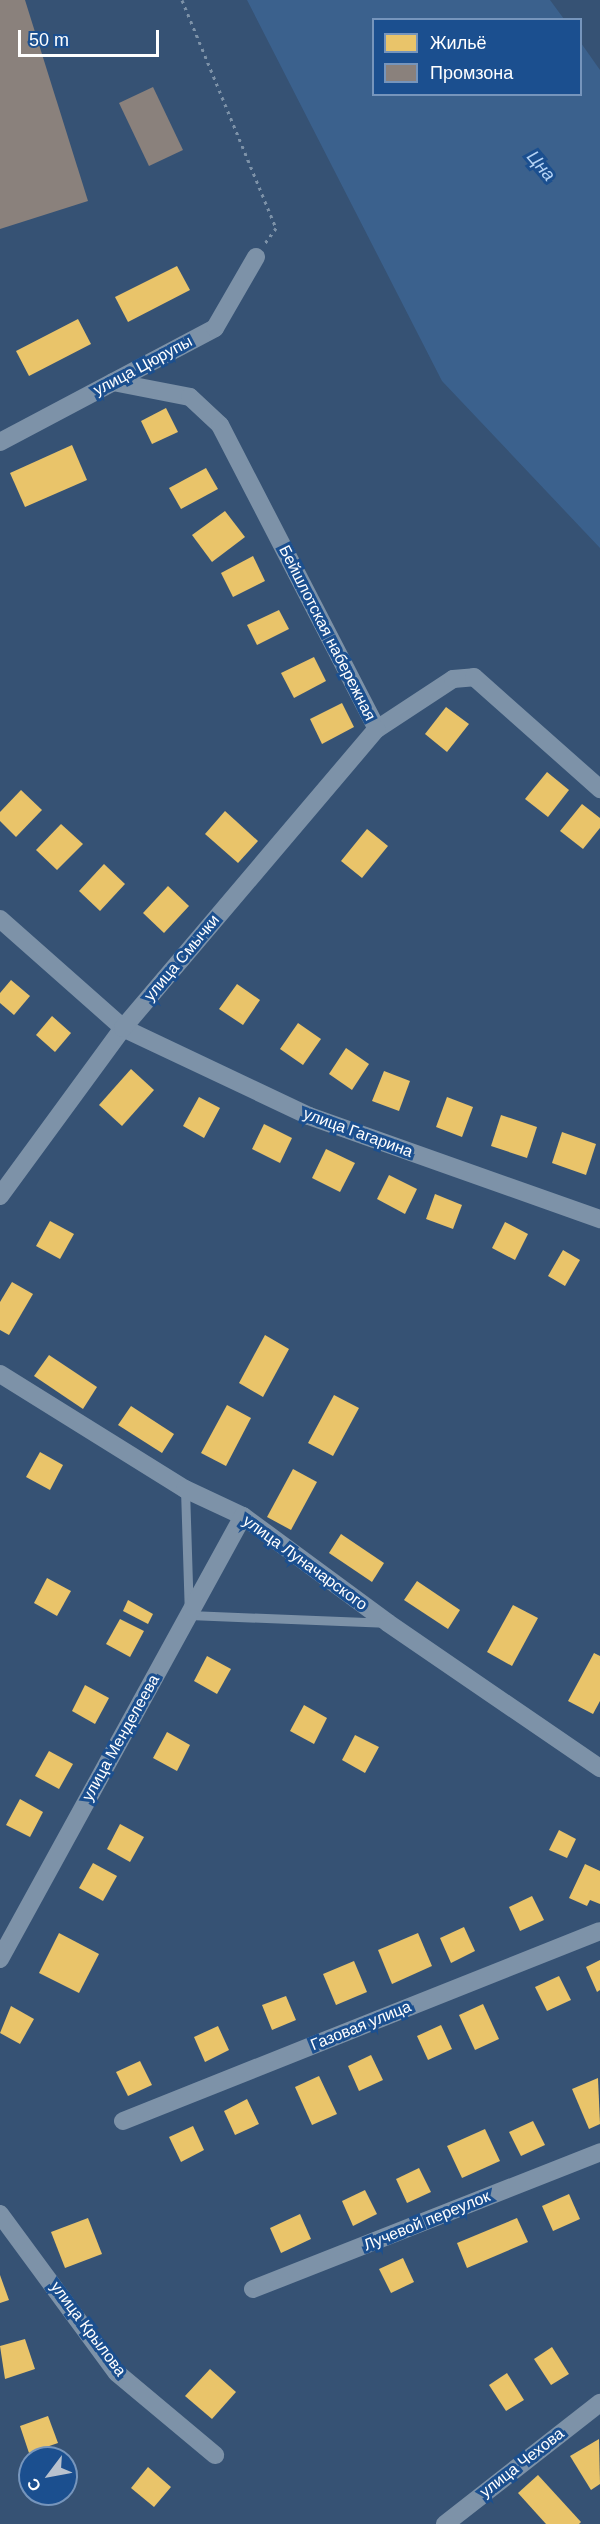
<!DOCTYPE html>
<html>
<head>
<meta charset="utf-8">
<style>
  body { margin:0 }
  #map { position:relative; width:600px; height:2524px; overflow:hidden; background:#365274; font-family:Arial,sans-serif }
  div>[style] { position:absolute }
  .water>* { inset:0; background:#3b618d }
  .homes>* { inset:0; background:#e9c46a }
  .industry>* { inset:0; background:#8a817c }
  .path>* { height:3px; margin-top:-1.5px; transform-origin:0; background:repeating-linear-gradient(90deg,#7d92a8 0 3px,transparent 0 7.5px) }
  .service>* { height:9px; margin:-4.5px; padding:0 4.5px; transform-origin:4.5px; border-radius:4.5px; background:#7d92a8 }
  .minor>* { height:18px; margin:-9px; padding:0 9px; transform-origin:9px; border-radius:9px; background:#7d92a8 }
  span { translate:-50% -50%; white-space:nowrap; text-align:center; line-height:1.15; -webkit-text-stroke:6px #1b4f8f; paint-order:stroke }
  .street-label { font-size:16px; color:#fff }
  .water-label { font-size:18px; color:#b5d3f5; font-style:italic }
  .legend { position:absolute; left:372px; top:18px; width:210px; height:78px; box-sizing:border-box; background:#1b4f8f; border:2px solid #7695bc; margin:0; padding:8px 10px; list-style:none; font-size:18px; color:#fff }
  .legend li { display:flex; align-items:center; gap:12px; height:30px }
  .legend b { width:30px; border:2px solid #7695bc }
  .north { position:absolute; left:18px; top:2446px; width:60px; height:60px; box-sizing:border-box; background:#1b4f8f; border:2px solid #7695bc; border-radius:50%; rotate:238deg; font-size:16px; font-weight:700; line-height:24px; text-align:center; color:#fff }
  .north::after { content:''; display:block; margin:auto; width:21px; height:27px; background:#b9c2ce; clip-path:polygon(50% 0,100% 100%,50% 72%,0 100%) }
  .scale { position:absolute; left:18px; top:30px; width:141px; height:27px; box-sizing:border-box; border:3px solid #fff; border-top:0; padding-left:8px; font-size:18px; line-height:21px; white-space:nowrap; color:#fff; -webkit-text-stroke:4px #1b4f8f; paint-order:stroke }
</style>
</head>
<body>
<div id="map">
  <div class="water">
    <div style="clip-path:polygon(247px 0,550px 0,564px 19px,374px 20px,374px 94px,580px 94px,581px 43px,600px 70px,600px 548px,442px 381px)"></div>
  </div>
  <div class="homes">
    <div style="clip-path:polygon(177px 266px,190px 290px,128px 322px,115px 297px)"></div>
    <div style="clip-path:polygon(78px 319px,91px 344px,29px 376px,16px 351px)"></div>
    <div style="clip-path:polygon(166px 408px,178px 432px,152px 444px,141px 421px)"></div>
    <div style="clip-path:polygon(72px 445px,87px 480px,25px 507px,10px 473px)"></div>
    <div style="clip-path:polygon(206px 468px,218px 489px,181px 509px,169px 488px)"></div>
    <div style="clip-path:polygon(225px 511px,245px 537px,212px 562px,192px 535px)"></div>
    <div style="clip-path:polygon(253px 556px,265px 581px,233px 597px,221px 573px)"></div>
    <div style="clip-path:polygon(279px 610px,289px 629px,257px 645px,247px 625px)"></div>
    <div style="clip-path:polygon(314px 657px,326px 681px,294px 698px,281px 673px)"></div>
    <div style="clip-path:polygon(342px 703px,354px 727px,322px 744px,310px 719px)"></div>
    <div style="clip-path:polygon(446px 707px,469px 724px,447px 752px,425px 734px)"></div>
    <div style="clip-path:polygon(547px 772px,569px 790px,548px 817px,525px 799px)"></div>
    <div style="clip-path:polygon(21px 790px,42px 810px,16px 837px,0 821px,0 812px)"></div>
    <div style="clip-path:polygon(582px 804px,600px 818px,600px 828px,583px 849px,560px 831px)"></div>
    <div style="clip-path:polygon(225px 811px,258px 841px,238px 863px,205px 834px)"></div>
    <div style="clip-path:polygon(61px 824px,83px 844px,57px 870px,36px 850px)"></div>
    <div style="clip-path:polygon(367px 829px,388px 846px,362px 878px,341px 861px)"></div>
    <div style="clip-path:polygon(104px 864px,125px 884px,100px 911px,79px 891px)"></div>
    <div style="clip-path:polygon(168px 886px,189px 906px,164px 933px,143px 913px)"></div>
    <div style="clip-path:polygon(11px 980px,30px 996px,14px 1015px,0 1003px,0 993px)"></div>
    <div style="clip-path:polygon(237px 984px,260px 1000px,243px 1025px,219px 1009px)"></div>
    <div style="clip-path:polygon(52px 1016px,71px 1033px,55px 1052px,36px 1035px)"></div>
    <div style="clip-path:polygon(298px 1023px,321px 1039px,303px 1065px,280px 1049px)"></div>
    <div style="clip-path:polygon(346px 1048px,369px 1064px,352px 1090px,329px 1074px)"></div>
    <div style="clip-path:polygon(131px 1069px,154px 1090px,122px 1126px,99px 1105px)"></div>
    <div style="clip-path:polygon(384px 1071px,410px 1081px,399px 1111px,372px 1101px)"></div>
    <div style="clip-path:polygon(199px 1097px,220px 1108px,204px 1138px,183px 1126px)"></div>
    <div style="clip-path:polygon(447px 1097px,473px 1107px,462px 1137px,436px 1127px)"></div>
    <div style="clip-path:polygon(501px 1115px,537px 1127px,527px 1158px,491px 1146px)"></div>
    <div style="clip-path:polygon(264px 1124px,292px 1138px,280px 1163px,252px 1149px)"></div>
    <div style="clip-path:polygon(562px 1132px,596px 1144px,586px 1175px,552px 1163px)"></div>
    <div style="clip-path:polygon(326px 1149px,355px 1163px,340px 1192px,312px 1178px)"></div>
    <div style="clip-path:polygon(389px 1175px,417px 1189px,405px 1214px,377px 1199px)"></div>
    <div style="clip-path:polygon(435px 1194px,462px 1205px,453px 1229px,426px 1219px)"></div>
    <div style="clip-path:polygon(50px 1221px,74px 1234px,60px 1259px,36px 1246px)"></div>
    <div style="clip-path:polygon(505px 1222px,528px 1234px,515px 1260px,492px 1248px)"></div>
    <div style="clip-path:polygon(563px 1250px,580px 1260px,565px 1286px,548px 1276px)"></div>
    <div style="clip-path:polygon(12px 1282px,33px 1294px,9px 1335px,0 1330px,0 1302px)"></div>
    <div style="clip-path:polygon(265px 1335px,289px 1349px,263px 1397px,239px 1383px)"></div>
    <div style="clip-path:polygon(49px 1355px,97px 1387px,83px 1409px,34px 1376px)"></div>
    <div style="clip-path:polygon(334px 1395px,359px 1408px,333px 1456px,308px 1443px)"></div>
    <div style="clip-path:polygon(227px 1405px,251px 1418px,226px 1466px,201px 1453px)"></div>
    <div style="clip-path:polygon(131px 1406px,174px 1434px,162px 1453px,118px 1425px)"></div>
    <div style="clip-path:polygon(40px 1452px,63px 1465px,50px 1490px,26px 1477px)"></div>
    <div style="clip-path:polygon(293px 1469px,317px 1482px,291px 1530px,267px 1517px)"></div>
    <div style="clip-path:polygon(341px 1534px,384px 1563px,372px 1582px,329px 1553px)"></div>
    <div style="clip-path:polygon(47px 1578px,71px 1591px,57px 1616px,34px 1603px)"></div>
    <div style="clip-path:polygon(417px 1581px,460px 1610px,448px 1629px,404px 1600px)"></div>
    <div style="clip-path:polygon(128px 1600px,153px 1614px,148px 1624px,123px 1611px)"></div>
    <div style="clip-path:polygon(513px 1605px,538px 1618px,512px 1666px,487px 1652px)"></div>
    <div style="clip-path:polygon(120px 1619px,144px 1631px,130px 1657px,106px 1644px)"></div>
    <div style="clip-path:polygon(594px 1653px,600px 1656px,600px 1701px,593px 1714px,568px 1701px)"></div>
    <div style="clip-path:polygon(207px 1656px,231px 1669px,217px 1694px,194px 1681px)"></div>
    <div style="clip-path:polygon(85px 1685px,109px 1698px,95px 1724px,72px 1711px)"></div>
    <div style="clip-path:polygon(304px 1705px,327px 1718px,314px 1744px,290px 1731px)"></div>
    <div style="clip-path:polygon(167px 1732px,190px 1745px,177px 1771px,153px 1758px)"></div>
    <div style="clip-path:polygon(355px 1735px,379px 1747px,365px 1773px,342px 1760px)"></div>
    <div style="clip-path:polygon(49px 1751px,73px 1764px,59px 1789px,35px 1776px)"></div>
    <div style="clip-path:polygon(20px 1799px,43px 1812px,30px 1837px,6px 1825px)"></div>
    <div style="clip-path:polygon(120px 1824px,144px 1837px,130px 1862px,107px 1849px)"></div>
    <div style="clip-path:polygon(559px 1830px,576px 1839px,567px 1858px,549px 1850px)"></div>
    <div style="clip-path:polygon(93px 1863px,117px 1876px,103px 1901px,79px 1888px)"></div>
    <div style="clip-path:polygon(585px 1864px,600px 1871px,600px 1904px,590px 1900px,587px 1906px,569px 1898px)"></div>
    <div style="clip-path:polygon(532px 1896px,544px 1920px,520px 1931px,509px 1907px)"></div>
    <div style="clip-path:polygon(464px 1927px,475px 1951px,451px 1963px,440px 1938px)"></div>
    <div style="clip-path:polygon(59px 1933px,99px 1954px,79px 1993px,39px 1973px)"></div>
    <div style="clip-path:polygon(418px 1933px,432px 1966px,392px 1984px,378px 1950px)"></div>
    <div style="clip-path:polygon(600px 1960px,600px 1990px,597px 1992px,586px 1967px)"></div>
    <div style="clip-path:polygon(354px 1961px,367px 1992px,336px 2005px,323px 1974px)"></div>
    <div style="clip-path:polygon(559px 1976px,571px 2000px,547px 2011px,535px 1987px)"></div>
    <div style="clip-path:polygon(286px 1996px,296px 2020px,272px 2030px,262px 2005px)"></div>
    <div style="clip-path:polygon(483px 2004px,499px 2039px,475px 2050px,459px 2015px)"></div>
    <div style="clip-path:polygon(11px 2006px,34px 2019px,20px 2044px,0 2033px)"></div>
    <div style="clip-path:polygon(441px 2025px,452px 2049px,428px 2060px,417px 2036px)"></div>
    <div style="clip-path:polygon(218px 2026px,229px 2050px,205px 2062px,194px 2037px)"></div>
    <div style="clip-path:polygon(371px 2055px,383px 2080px,359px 2091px,348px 2066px)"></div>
    <div style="clip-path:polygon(140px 2061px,152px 2085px,128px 2096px,116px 2072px)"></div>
    <div style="clip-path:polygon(319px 2076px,337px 2114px,312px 2125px,295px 2087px)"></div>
    <div style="clip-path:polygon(598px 2078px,600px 2124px,589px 2129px,572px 2089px)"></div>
    <div style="clip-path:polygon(247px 2099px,259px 2124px,235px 2135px,224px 2111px)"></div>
    <div style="clip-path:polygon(533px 2121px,545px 2145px,521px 2156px,509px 2132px)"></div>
    <div style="clip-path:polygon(193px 2126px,204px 2150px,181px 2162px,169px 2137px)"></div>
    <div style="clip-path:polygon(485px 2129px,500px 2161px,462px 2178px,447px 2146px)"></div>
    <div style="clip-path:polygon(419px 2168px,431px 2192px,407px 2203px,396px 2179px)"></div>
    <div style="clip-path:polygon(365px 2190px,377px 2214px,353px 2226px,342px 2201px)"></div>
    <div style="clip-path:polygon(569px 2194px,580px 2219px,553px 2231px,542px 2206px)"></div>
    <div style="clip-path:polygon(300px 2214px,311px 2239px,281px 2253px,270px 2228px)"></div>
    <div style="clip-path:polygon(88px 2218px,102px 2254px,65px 2268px,51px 2232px)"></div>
    <div style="clip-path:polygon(517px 2218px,528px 2242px,467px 2268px,457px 2243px)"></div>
    <div style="clip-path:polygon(403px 2258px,414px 2282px,391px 2293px,379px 2269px)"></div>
    <div style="clip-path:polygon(0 2275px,9px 2300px,0 2303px)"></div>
    <div style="clip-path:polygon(25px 2339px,35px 2369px,5px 2379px,0 2346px)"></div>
    <div style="clip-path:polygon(552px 2347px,569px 2374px,551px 2385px,534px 2359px)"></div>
    <div style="clip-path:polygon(210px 2369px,236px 2392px,212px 2419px,185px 2396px)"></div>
    <div style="clip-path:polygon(507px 2373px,524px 2400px,506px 2411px,489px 2385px)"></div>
    <div style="clip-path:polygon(48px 2416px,58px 2443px,29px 2453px,20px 2426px)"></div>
    <div style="clip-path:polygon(599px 2439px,600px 2484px,591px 2490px,570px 2456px)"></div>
    <div style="clip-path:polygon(148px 2467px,171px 2487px,154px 2507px,131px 2488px)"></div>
    <div style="clip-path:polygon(538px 2475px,581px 2522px,579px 2524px,546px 2524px,518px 2493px)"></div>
  </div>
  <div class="industry">
    <div style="clip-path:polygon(0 0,25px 0,88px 201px,0 229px)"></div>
    <div style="clip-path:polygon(153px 87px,183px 150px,149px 166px,119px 103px)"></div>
  </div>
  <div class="path">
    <div style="left:182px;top:0;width:247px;rotate:67.6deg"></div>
    <div style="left:276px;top:228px;width:19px;rotate:126deg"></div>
  </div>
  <div class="service">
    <div style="left:185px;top:1489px;width:126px;rotate:88.2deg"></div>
    <div style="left:189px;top:1615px;width:195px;rotate:2.3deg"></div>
  </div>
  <div class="minor">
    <div style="left:113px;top:382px;width:78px;rotate:11deg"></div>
    <div style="left:190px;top:397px;width:41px;rotate:43deg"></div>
    <div style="left:220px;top:425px;width:342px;rotate:62.7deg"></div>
    <div style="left:377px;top:729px;width:91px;rotate:-33.3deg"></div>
    <div style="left:453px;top:679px;width:21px;rotate:-5deg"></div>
    <div style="left:474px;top:677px;width:169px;rotate:41.6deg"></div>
    <div style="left:0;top:442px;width:243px;rotate:-27.9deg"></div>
    <div style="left:215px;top:328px;width:82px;rotate:-60deg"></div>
    <div style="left:0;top:919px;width:164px;rotate:41.5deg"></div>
    <div style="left:123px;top:1028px;width:206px;rotate:25.3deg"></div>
    <div style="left:309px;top:1116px;width:309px;rotate:19.5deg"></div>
    <div style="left:0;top:1196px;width:208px;rotate:-53.8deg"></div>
    <div style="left:123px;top:1028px;width:392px;rotate:-49.7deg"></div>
    <div style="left:0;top:1374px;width:218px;rotate:31.9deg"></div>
    <div style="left:185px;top:1489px;width:64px;rotate:25deg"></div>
    <div style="left:243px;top:1516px;width:180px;rotate:36.4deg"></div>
    <div style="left:388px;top:1623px;width:257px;rotate:34.4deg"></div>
    <div style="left:0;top:1959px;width:505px;rotate:-61.25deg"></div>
    <div style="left:123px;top:2121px;width:513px;rotate:-21.72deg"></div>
    <div style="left:0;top:2214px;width:197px;rotate:53.7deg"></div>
    <div style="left:117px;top:2373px;width:128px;rotate:39.9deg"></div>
    <div style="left:253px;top:2289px;width:373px;rotate:-21.5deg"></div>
    <div style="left:445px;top:2524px;width:197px;rotate:-38deg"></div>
  </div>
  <div class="street-label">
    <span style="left:143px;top:366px;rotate:-28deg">улица Цюрупы</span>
    <span style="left:327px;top:633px;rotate:63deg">Бейшлотская набережная</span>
    <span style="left:182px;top:958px;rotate:-50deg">улица Смычки</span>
    <span style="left:358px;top:1133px;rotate:20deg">улица Гагарина</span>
    <span style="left:305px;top:1563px;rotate:36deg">улица Луначарского</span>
    <span style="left:121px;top:1738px;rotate:-61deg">улица Менделеева</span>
    <span style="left:361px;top:2026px;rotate:-22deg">Газовая улица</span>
    <span style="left:427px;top:2221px;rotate:-22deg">Лучевой переулок</span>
    <span style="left:88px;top:2329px;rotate:53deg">улица Крылова</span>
    <span style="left:522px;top:2463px;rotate:-38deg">улица Чехова</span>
  </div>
  <div class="water-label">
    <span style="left:541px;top:166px;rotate:50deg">Цна</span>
  </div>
  <ul class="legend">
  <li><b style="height:16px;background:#e9c46a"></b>Жильё</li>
  <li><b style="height:16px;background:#8a817c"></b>Промзона</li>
  </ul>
  <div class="north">С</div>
  <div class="scale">50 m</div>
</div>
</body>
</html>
